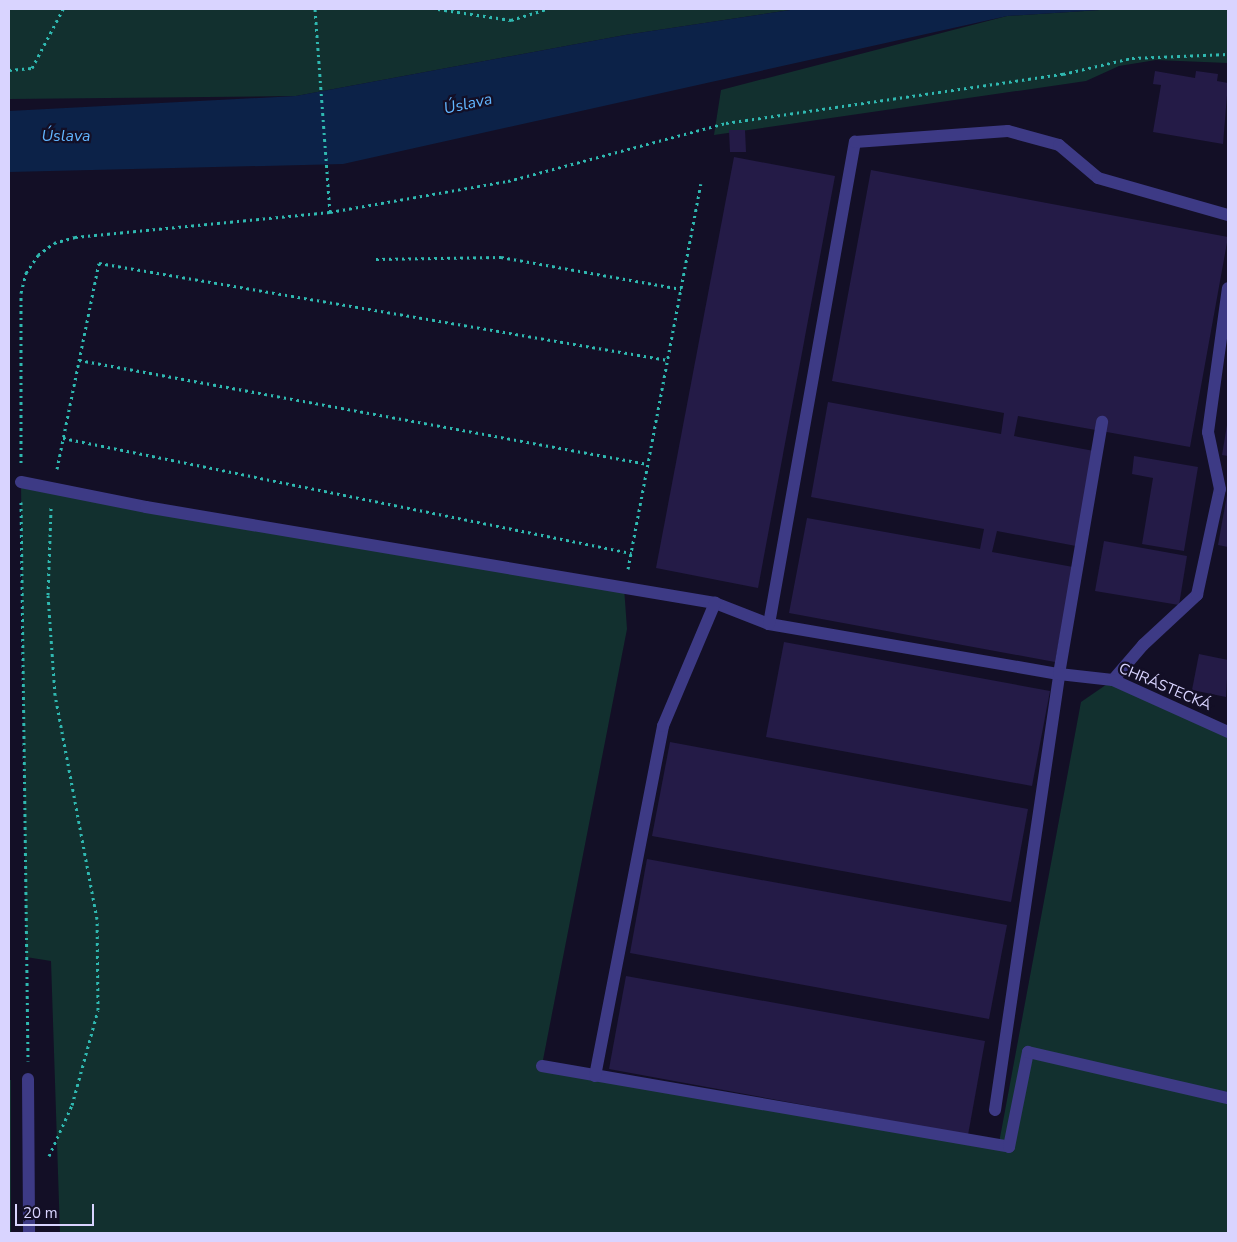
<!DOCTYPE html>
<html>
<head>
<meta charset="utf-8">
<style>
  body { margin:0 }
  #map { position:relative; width:1237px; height:1242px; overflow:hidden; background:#130f26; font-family:"Nunito Sans",sans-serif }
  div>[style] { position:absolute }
  .green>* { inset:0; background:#12302f }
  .water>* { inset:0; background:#0c2248 }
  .building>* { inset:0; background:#241b47 }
  .path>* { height:3px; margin-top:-1.5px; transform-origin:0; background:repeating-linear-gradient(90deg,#2fb8b0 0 2.5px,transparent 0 6.5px) }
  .service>* { height:12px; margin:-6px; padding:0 6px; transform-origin:6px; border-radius:6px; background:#3d3a85 }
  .minor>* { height:12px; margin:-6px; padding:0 6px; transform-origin:6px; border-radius:6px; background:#3d3a85 }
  span { translate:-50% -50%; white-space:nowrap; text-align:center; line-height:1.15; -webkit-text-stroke:4.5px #130f26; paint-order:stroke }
  .street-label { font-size:15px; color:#d9d4ff }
  .water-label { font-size:16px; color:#62b6ff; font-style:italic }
  .frame { position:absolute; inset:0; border:10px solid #d9d4ff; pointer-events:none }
  .scale { position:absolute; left:15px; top:1204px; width:79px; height:22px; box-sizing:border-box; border:2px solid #d9d4ff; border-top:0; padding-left:6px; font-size:15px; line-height:18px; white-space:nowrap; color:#d9d4ff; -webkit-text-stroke:4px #130f26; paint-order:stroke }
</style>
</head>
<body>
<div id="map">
  <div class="green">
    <div style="clip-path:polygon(9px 9px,797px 9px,625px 35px,296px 96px,9px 99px)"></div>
    <div style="clip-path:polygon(1115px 9px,1228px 9px,1228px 63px,1156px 60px,1119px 66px,1086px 81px,714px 135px,721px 90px,1007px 16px)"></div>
    <div style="clip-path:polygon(21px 482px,624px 587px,627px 629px,542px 1065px,999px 1143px,1081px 702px,1113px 680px,1228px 732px,1228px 1233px,60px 1233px,51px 961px,26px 957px)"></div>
    <div style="clip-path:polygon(9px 1080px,11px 1080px,11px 1233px,9px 1233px)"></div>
  </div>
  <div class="water">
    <div style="clip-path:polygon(797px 9px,1115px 9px,1007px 16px,343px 164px,9px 172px,9px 111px,296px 96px,625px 35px)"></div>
  </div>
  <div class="building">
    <div style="clip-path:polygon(1155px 71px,1195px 78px,1196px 71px,1218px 74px,1217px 81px,1228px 83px,1223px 144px,1153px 132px,1161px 85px,1153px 84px)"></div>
    <div style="clip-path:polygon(729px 130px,745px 130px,746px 152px,730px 152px)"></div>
    <div style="clip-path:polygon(734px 157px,835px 176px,758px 588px,656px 568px)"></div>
    <div style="clip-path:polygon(871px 170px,1228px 237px,1190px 447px,1018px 416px,1014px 436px,1094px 451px,1076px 546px,997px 531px,992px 552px,1073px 567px,1055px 662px,789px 613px,807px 518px,980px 549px,984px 529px,811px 497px,828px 402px,1001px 434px,1004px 413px,832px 381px)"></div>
    <div style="clip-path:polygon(1227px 425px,1228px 425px,1228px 456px,1222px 455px)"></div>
    <div style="clip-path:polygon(1134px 456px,1198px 467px,1184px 551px,1142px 544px,1153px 478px,1132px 474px)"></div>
    <div style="clip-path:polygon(1227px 495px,1228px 495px,1228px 547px,1218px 545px)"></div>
    <div style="clip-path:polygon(1104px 541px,1187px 556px,1179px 605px,1095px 591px)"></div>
    <div style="clip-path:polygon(784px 642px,1050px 691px,1032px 786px,766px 737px)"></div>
    <div style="clip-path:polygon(1199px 654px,1228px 660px,1226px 697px,1192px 690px)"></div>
    <div style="clip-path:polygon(670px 742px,1028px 809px,1011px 902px,652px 836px)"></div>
    <div style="clip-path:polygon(647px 859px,1007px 925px,989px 1019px,630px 953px)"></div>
    <div style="clip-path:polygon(626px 976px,985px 1041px,968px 1135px,609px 1069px)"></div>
  </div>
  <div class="path">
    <div style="left:315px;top:9px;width:204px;rotate:85.8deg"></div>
    <div style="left:330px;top:212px;width:181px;rotate:-9.9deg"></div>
    <div style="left:508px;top:181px;width:226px;rotate:-14.9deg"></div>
    <div style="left:726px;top:123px;width:341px;rotate:-8.3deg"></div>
    <div style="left:1063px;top:74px;width:71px;rotate:-13.1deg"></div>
    <div style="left:1132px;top:58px;width:96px;rotate:-2.4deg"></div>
    <div style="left:438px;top:9px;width:74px;rotate:8.6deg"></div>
    <div style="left:511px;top:20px;width:38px;rotate:-17deg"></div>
    <div style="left:9px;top:70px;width:23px;rotate:-5deg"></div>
    <div style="left:32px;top:68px;width:67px;rotate:-62.3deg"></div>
    <div style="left:376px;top:259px;width:125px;rotate:-0.9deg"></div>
    <div style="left:501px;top:257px;width:183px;rotate:10.1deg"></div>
    <div style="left:79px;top:360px;width:578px;rotate:10.36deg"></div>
    <div style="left:63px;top:438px;width:580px;rotate:11.45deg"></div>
    <div style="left:21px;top:463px;width:170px;rotate:-90deg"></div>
    <div style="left:21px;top:293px;width:21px;rotate:-76deg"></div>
    <div style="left:26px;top:273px;width:22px;rotate:-56deg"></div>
    <div style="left:38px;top:255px;width:20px;rotate:-37deg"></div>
    <div style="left:54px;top:243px;width:22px;rotate:-16deg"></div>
    <div style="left:75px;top:237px;width:256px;rotate:-5.6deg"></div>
    <div style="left:57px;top:469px;width:210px;rotate:-78.5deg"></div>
    <div style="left:99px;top:263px;width:577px;rotate:9.67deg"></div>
    <div style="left:21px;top:502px;width:559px;rotate:89.28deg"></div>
    <div style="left:628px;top:569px;width:392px;rotate:-79.3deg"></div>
    <div style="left:49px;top:1156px;width:56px;rotate:-65.7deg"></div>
    <div style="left:72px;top:1105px;width:98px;rotate:-74.7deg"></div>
    <div style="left:98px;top:1010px;width:91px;rotate:-90.6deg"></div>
    <div style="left:97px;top:919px;width:228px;rotate:-100.6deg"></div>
    <div style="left:55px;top:695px;width:100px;rotate:-94deg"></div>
    <div style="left:48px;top:595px;width:88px;rotate:-88deg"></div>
  </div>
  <div class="service">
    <div style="left:21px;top:482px;width:127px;rotate:11.3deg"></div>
    <div style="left:146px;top:507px;width:577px;rotate:9.58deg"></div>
    <div style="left:715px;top:603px;width:58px;rotate:21.3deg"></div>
    <div style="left:769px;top:624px;width:294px;rotate:9.8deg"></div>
    <div style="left:769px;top:624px;width:490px;rotate:-79.9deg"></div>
    <div style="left:855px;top:142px;width:153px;rotate:-4.1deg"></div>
    <div style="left:1008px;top:131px;width:53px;rotate:15.4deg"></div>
    <div style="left:1059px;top:145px;width:51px;rotate:40.2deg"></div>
    <div style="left:1098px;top:178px;width:135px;rotate:15.9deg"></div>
    <div style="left:1113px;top:680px;width:46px;rotate:-49.4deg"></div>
    <div style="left:1143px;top:645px;width:74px;rotate:-42.8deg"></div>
    <div style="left:1197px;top:595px;width:108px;rotate:-77.8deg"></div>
    <div style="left:1220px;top:489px;width:58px;rotate:-101.9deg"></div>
    <div style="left:1208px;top:432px;width:145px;rotate:-82.1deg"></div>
    <div style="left:542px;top:1066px;width:474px;rotate:9.8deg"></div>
    <div style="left:1009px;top:1147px;width:97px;rotate:-78.7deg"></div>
    <div style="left:1028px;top:1052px;width:205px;rotate:13deg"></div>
    <div style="left:595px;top:1076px;width:357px;rotate:-79deg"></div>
    <div style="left:663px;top:726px;width:134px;rotate:-67.1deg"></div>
    <div style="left:28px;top:1079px;width:154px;rotate:89.6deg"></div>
    <div style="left:995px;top:1110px;width:441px;rotate:-81.6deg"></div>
    <div style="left:1059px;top:674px;width:256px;rotate:-80.3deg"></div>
  </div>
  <div class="minor">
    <div style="left:1059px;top:674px;width:54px;rotate:6.3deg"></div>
    <div style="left:1113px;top:680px;width:126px;rotate:24.3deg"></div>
  </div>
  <div class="street-label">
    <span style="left:1165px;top:687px;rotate:23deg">CHRÁSTECKÁ</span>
  </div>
  <div class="water-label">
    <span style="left:468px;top:104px;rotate:-12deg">Úslava</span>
    <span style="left:66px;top:136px">Úslava</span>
  </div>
  <div class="frame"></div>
  <div class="scale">20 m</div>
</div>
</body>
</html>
